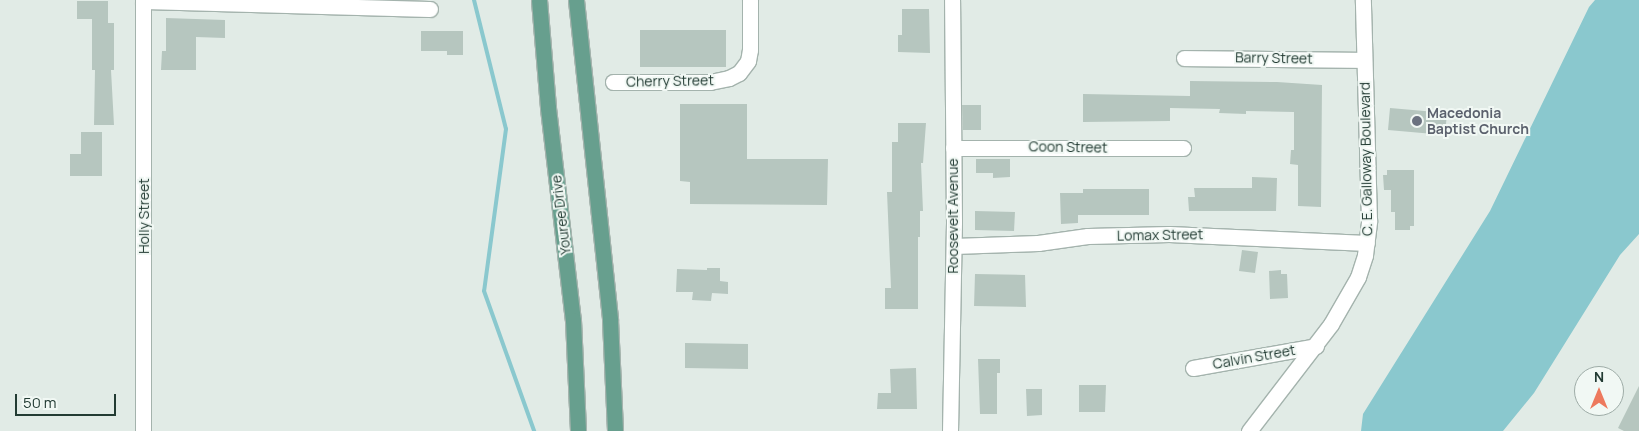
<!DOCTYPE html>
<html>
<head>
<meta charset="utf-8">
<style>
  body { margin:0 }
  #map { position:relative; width:1639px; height:431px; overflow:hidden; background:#e1ebe6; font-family:Manrope,sans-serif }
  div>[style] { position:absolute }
  .water>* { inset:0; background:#8ac8ce }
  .stream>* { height:4px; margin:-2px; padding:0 2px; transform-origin:2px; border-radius:2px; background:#8ac8ce }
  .building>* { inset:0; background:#b6c6bf }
  .roads { filter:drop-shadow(1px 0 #a4b3ad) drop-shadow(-1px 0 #a4b3ad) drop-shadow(0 1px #a4b3ad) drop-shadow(0 -1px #a4b3ad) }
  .minor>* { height:15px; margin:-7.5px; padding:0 7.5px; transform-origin:7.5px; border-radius:7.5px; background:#fff }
  .major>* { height:15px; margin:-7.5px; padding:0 7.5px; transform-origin:7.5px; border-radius:7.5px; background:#679f8e }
  .dots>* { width:14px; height:14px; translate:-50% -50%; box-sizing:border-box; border:2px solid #f1f8f4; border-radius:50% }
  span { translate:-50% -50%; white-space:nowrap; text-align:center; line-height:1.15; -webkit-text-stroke:4px #f1f8f4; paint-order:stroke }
  .street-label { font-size:14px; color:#223b33 }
  .worship-label { font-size:14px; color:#5b616d; font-weight:700 }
  .left { translate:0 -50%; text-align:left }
  .north { position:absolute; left:1574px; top:366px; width:50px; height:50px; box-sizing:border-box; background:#f1f8f4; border:1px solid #9eaca7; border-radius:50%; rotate:0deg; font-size:14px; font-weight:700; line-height:20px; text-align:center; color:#223b33 }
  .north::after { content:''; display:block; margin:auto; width:18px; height:22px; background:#ed795d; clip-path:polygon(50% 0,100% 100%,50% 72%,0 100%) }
  .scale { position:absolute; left:15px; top:394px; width:101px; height:22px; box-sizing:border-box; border:2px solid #223b33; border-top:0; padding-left:6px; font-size:15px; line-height:18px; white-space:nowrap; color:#223b33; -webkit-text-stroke:4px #f1f8f4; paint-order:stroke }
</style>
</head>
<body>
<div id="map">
  <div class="water">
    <div style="clip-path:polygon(1595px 0,1639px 0,1639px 234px,1620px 255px,1534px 393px,1503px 431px,1361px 431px,1363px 414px,1490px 211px,1589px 7px)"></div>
  </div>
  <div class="stream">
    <div style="left:474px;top:0;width:133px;rotate:76.1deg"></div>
    <div style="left:506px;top:129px;width:163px;rotate:97.7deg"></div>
    <div style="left:484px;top:291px;width:149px;rotate:70.3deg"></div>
  </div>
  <div class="building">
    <div style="clip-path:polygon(77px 1px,108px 1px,108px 23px,114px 23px,114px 70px,111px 70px,114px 125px,94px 125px,95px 70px,92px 70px,92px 19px,77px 19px)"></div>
    <div style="clip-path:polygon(902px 9px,929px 9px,930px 53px,898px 52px,898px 35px,902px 35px)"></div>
    <div style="clip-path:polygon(166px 18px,225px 20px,225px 38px,196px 37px,196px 70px,161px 70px,162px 51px,166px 51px)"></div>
    <div style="clip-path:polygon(640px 30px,726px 30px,726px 67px,640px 67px)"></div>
    <div style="clip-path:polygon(421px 31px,463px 31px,463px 55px,447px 55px,447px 51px,421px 51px)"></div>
    <div style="clip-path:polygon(1190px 81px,1277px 82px,1322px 85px,1321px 207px,1298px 206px,1298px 165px,1290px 164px,1291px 150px,1294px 150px,1294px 112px,1246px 111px,1246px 114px,1219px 113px,1220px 109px,1170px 108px,1170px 121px,1083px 122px,1083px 94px,1190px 96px)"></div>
    <div style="clip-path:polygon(680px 104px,747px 104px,747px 159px,828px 159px,827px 205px,690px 204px,690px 182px,680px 181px)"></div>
    <div style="clip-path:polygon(962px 105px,981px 105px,981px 130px,963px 130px)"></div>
    <div style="clip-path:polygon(1390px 108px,1447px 113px,1445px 135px,1388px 130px)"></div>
    <div style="clip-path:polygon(898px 123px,926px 123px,923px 163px,921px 163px,923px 211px,920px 211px,920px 237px,918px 237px,918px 309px,885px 309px,885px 288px,891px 288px,887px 192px,892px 192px,892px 142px,898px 142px)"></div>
    <div style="clip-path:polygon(81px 132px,102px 132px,102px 176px,70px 176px,70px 154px,81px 154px)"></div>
    <div style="clip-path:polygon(976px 159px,1010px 159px,1010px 177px,993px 178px,993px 173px,976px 173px)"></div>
    <div style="clip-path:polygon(1387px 170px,1414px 170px,1414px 226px,1410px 226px,1410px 230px,1395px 230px,1395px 212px,1391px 212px,1391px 190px,1384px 190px,1383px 175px,1387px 175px)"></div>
    <div style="clip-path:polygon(1252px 177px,1277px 178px,1276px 211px,1189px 211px,1188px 197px,1195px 197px,1194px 188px,1252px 188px)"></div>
    <div style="clip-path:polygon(1083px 189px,1149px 189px,1149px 215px,1078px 215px,1078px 223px,1061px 224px,1060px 193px,1083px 193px)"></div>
    <div style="clip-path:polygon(975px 211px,1015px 212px,1014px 231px,975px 230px)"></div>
    <div style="clip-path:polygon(1242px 250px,1258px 252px,1255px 273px,1239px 271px)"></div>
    <div style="clip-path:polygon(707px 268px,720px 268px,720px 281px,728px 282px,728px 294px,712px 293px,711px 301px,692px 300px,693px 292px,676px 292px,677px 269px,707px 270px)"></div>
    <div style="clip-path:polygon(1281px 270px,1281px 274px,1287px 274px,1288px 298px,1270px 299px,1269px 271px)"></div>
    <div style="clip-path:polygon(975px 274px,1025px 275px,1026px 307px,974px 306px)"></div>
    <div style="clip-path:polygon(685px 343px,748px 344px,748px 369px,685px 368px)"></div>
    <div style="clip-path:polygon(978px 359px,1000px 359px,1000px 373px,997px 373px,997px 414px,980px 414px)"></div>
    <div style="clip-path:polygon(916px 368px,917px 409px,877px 409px,878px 393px,891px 393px,890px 369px)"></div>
    <div style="clip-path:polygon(1079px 385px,1106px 385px,1105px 412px,1079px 412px)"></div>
    <div style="clip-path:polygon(1639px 386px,1639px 431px,1624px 431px,1618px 428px)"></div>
    <div style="clip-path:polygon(1026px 389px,1042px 389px,1042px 415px,1027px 416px)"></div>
  </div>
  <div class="roads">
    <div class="minor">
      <div style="left:143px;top:0;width:431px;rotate:90deg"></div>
      <div style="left:143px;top:1px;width:287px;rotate:1.6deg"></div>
      <div style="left:1184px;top:58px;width:180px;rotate:0.6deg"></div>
      <div style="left:613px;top:82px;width:97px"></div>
      <div style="left:710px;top:82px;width:19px;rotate:-12deg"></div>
      <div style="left:729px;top:78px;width:11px;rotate:-27deg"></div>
      <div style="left:739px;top:73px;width:15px;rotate:-53deg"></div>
      <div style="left:748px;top:61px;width:11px;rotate:-80deg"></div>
      <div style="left:750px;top:50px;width:50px;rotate:-90deg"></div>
      <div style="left:953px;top:148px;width:230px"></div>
      <div style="left:954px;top:246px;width:84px;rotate:-2deg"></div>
      <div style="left:1038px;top:243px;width:50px;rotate:-8deg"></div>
      <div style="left:1088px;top:236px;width:81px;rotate:-1.4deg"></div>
      <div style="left:1169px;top:234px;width:198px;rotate:2.6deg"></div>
      <div style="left:1193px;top:368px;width:125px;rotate:-10.1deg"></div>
      <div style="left:950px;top:431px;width:209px;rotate:-88.9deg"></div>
      <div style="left:954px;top:222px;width:222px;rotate:-90.5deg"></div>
      <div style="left:1249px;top:431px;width:135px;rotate:-52.5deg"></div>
      <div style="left:1331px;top:324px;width:54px;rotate:-60.1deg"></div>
      <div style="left:1358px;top:277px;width:23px;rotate:-72deg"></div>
      <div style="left:1365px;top:255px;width:35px;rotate:-83deg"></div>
      <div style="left:1369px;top:220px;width:220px;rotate:-91.6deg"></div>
    </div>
    <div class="major">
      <div style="left:539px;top:0;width:108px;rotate:85.2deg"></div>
      <div style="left:548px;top:108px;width:213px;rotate:83.3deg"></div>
      <div style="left:573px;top:320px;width:111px;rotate:87.4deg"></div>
      <div style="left:576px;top:0;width:322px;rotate:83.9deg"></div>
      <div style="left:610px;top:320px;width:111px;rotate:87.4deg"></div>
    </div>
  </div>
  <div class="dots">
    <div style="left:1417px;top:121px;background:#6b7280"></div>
  </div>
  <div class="street-label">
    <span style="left:1274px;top:58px;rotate:1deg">Barry Street</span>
    <span style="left:670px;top:81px;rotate:-1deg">Cherry Street</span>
    <span style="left:1068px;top:147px;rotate:1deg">Coon Street</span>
    <span style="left:1366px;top:159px;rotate:-91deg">C. E. Galloway Boulevard</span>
    <span style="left:561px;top:215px;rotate:-97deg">Youree Drive</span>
    <span style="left:144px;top:216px;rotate:-90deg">Holly Street</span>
    <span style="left:953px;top:216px;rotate:-90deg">Roosevelt Avenue</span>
    <span style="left:1160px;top:235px;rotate:-1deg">Lomax Street</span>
    <span style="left:1254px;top:357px;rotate:-10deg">Calvin Street</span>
  </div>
  <div class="worship-label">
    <span class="left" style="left:1427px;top:121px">Macedonia<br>Baptist Church</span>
  </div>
  <div class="north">N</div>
  <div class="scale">50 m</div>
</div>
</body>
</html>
